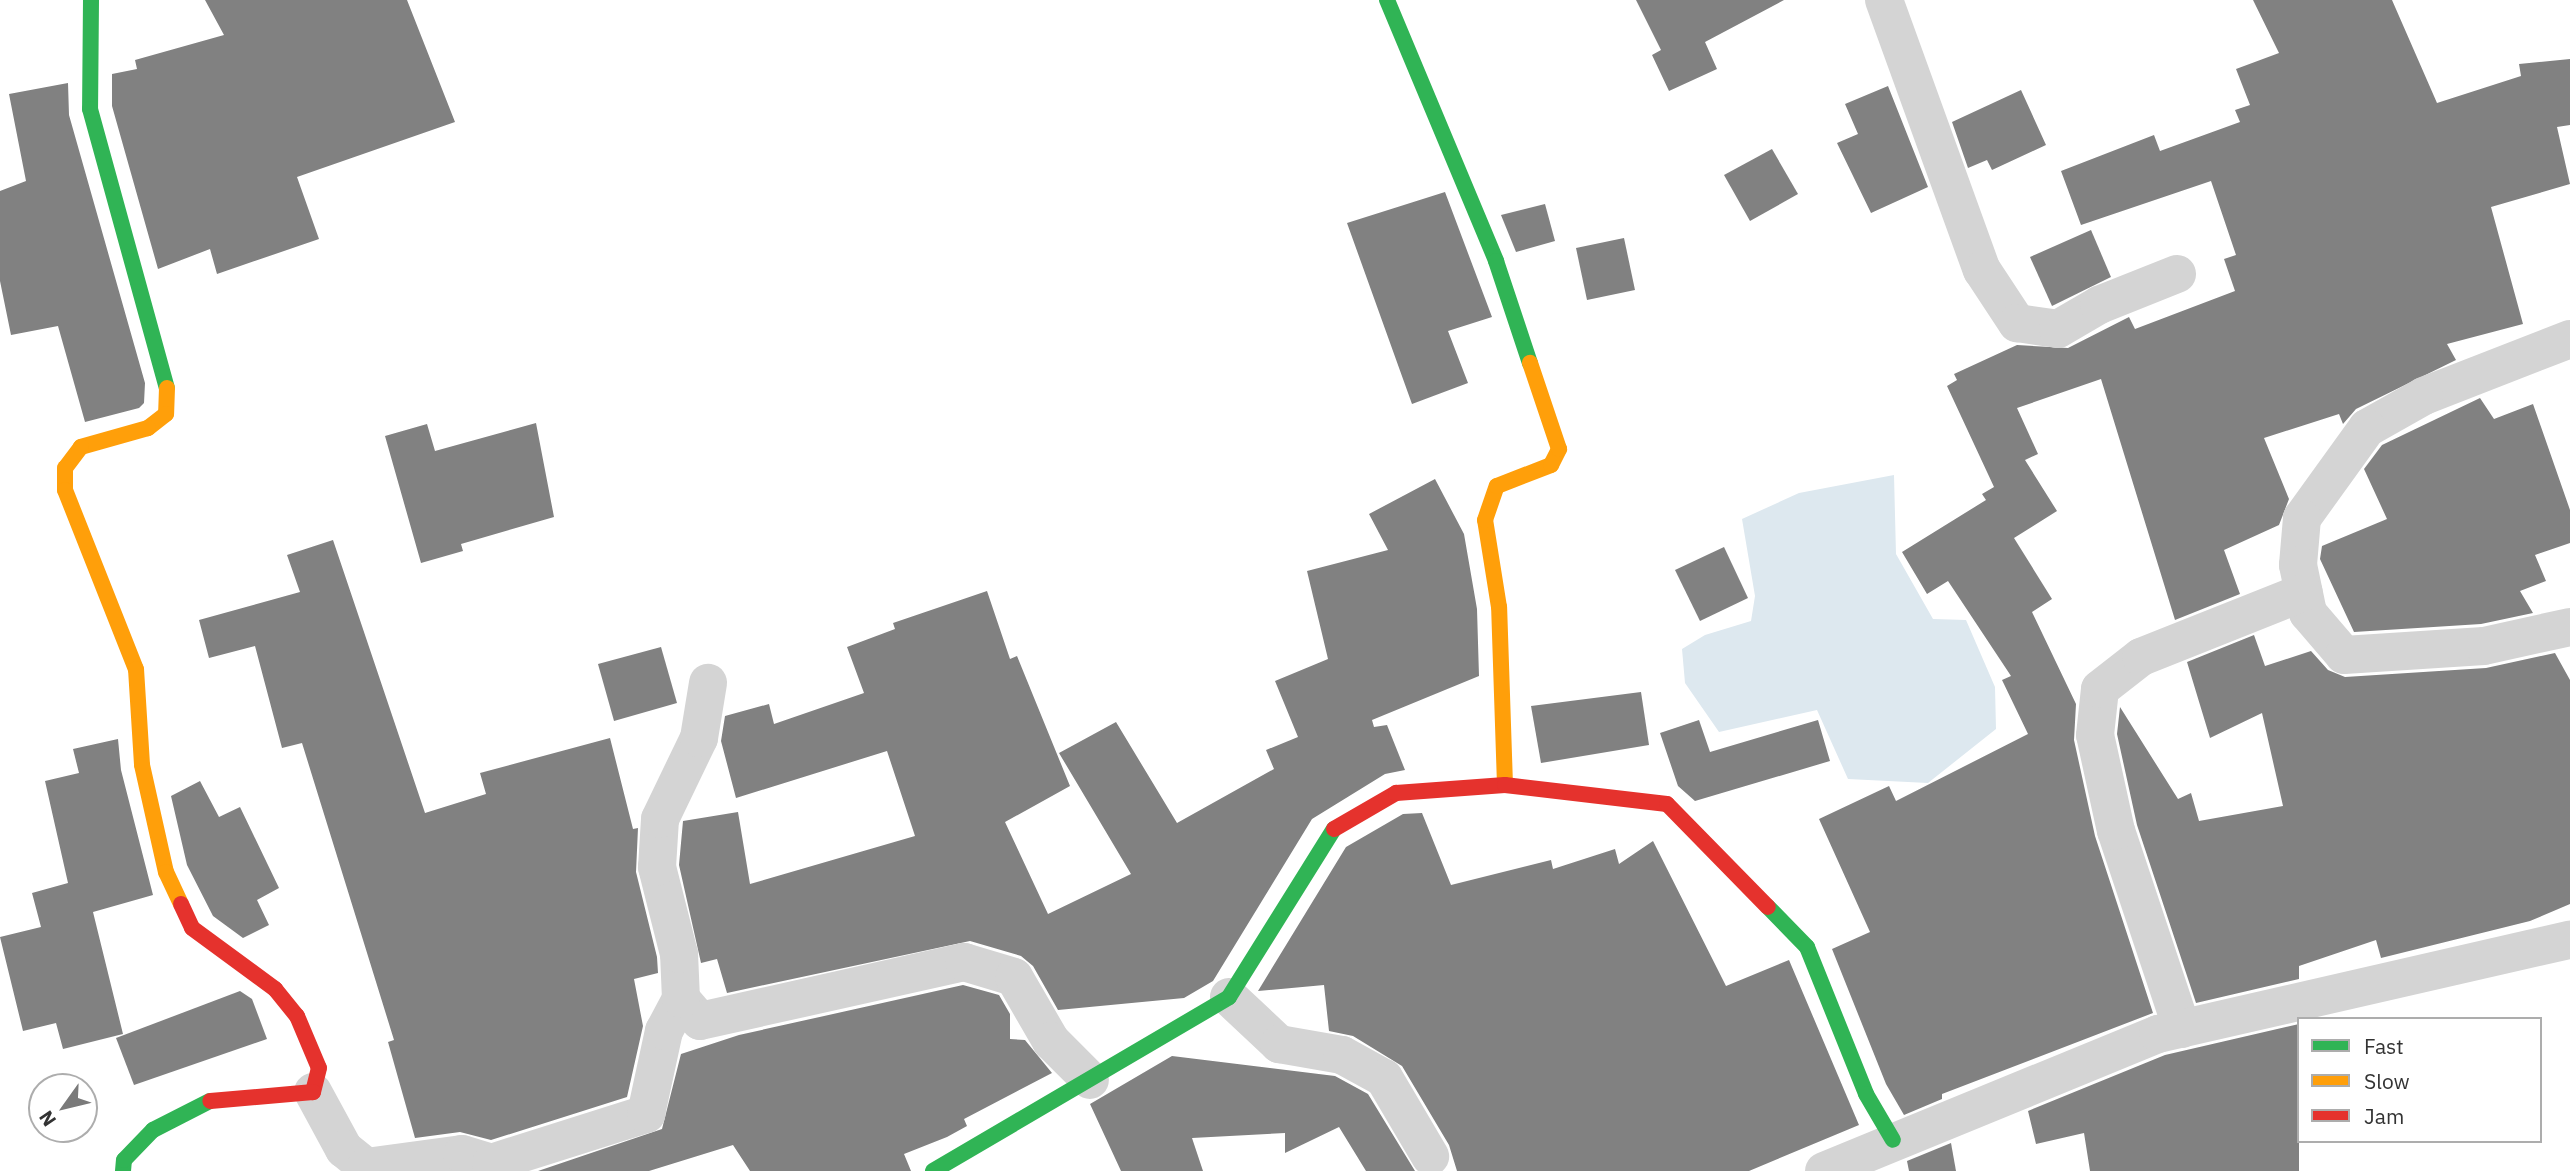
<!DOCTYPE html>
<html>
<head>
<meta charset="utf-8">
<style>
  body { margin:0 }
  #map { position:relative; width:2570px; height:1171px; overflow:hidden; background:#fff; font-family:"IBM Plex Sans",sans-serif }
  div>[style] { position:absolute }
  .water>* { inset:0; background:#dde8ef }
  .building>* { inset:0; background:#818181 }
  .street>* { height:38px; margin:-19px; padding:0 19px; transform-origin:19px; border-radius:19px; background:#d4d4d4 }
  .fast>* { height:16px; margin:-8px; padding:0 8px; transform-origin:8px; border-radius:8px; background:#30b455 }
  .slow>* { height:16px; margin:-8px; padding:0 8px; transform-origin:8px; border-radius:8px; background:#ff9f0a }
  .jam>* { height:16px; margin:-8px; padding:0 8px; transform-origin:8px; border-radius:8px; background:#e5322d }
  span { translate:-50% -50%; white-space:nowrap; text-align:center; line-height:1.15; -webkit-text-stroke:7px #fff; paint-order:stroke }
  .legend { position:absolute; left:2297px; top:1017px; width:245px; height:126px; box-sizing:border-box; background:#fff; border:2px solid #adadad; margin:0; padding:9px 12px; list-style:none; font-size:21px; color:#333 }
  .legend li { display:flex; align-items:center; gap:14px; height:35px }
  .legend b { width:35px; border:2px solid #adadad }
  .north { position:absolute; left:28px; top:1073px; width:70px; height:70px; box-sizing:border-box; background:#fff; border:2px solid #adadad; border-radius:50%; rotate:236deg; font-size:19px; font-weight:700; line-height:28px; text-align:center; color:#333 }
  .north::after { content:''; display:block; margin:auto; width:24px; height:32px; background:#7a7a7a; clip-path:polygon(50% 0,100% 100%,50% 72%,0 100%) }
</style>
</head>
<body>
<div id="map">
  <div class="water">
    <div style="clip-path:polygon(1894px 475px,1896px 554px,1933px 619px,1966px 620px,1995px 687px,1996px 729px,1928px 783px,1848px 779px,1817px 710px,1719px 732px,1685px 683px,1682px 649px,1705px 635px,1751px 621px,1755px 596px,1742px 519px,1799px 493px)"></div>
  </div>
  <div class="building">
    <div style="clip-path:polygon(205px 0,407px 0,455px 122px,297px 177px,319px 239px,217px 274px,210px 249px,158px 269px,112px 106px,112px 74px,137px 69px,135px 60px,224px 35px)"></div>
    <div style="clip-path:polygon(1636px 0,1784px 0,1705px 42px,1717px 69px,1669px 91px,1652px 55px,1661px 50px)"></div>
    <div style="clip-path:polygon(2253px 0,2392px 0,2437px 103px,2521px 76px,2519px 64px,2570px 59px,2570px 125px,2557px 127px,2570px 184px,2491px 207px,2523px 324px,2447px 344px,2456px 360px,2356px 409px,2343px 424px,2339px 414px,2264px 438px,2289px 499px,2279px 525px,2224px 550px,2240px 594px,2175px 620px,2101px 379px,2017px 408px,2038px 454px,2025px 460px,2057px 511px,2014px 538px,2052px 599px,2032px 612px,2076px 704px,2074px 740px,2095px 836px,2153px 1013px,1942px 1094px,1942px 1099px,1904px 1115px,1886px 1084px,1832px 949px,1870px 932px,1819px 819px,1889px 786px,1896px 801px,2028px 734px,2002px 680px,2011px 676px,1948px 581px,1927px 594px,1902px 552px,1986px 500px,1982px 494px,1994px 487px,1947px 386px,1957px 380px,1954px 374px,2017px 345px,2068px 348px,2129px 317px,2135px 329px,2235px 291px,2224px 259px,2236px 255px,2211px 181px,2081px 225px,2061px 171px,2154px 135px,2160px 151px,2240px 122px,2235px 110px,2250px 105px,2236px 69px,2279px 53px)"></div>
    <div style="clip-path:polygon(68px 83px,69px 115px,145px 383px,144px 403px,139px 408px,85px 422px,58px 326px,11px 335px,0 281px,0 191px,26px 181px,9px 94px)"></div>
    <div style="clip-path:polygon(1888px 86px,1928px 187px,1871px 213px,1837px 143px,1858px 134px,1845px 104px)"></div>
    <div style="clip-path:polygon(2021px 90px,2046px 145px,1992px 170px,1987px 160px,1968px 168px,1952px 122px)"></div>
    <div style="clip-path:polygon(1772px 149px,1798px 194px,1750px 221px,1724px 175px)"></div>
    <div style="clip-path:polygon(1445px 192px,1492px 317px,1448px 331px,1468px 383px,1412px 404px,1347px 223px)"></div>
    <div style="clip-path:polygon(1545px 204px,1555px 241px,1516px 252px,1501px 215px)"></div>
    <div style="clip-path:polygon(2091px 230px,2111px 277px,2052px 306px,2030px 257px)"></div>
    <div style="clip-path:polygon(1624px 238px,1635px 290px,1587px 300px,1576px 248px)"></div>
    <div style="clip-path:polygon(2480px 398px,2494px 419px,2533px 404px,2570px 510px,2570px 543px,2535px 555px,2546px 581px,2520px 591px,2533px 613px,2481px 624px,2354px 632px,2320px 559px,2322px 546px,2387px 519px,2364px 469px,2382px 445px)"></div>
    <div style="clip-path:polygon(536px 423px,554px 517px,461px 544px,463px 551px,421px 563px,385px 436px,427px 424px,435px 451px)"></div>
    <div style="clip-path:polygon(1435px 479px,1464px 534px,1477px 609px,1479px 676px,1372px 720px,1374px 727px,1387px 725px,1405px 770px,1385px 774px,1312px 819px,1213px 981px,1184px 998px,1058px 1010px,1033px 966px,1021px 956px,970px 941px,727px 993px,717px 959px,701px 963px,679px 865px,683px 821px,738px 812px,750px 884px,915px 836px,887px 751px,736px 798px,721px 741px,725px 716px,769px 704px,774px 724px,864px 693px,847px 647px,895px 629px,893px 623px,987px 591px,1010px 659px,1017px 656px,1070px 786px,1005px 822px,1048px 914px,1131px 874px,1059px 753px,1116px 722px,1177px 823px,1274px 769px,1266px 750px,1298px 737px,1275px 681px,1328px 659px,1307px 571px,1388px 550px,1369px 514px)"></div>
    <div style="clip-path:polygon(333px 540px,425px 813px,486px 794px,480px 773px,610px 738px,633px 829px,638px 828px,636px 872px,657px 957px,658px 973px,634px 979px,643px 1026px,627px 1097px,491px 1140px,460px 1132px,415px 1138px,388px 1042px,394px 1040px,302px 743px,282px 748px,255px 646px,209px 658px,199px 620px,300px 592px,287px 555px)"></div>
    <div style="clip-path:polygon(1724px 547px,1748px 598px,1700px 621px,1675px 570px)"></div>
    <div style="clip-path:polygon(2254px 635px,2265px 666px,2311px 651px,2328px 670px,2345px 677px,2486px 668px,2555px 653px,2570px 680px,2570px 904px,2530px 921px,2381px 958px,2376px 940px,2299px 966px,2299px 979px,2196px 1003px,2137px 825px,2117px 734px,2120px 707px,2178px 799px,2191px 793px,2199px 821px,2283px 806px,2262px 713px,2210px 738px,2187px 662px)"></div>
    <div style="clip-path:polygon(661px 647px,677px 703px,614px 721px,598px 664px)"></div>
    <div style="clip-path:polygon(1641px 692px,1649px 745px,1541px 763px,1531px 706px)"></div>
    <div style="clip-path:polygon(1699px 720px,1710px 752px,1818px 720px,1830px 761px,1695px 801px,1678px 786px,1660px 733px)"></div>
    <div style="clip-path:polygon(118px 739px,121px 770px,153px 895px,93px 912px,123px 1034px,63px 1049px,56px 1023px,23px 1031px,0 937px,41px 927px,32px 893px,68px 883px,45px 781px,79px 773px,73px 749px)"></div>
    <div style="clip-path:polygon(200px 781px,219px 817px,240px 807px,279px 888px,257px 900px,269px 925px,243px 938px,213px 916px,187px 865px,171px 796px)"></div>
    <div style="clip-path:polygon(1422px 813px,1451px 885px,1551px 860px,1553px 869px,1615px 849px,1619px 864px,1653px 841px,1726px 986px,1789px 960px,1859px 1125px,1749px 1171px,1457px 1171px,1449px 1145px,1402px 1066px,1353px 1036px,1329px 1031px,1324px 985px,1258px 991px,1346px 847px,1403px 814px)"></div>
    <div style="clip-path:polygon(963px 985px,999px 995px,1010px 1014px,1010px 1039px,1025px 1040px,1052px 1073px,964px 1119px,967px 1126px,947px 1137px,904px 1154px,911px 1171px,750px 1171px,733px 1145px,649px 1171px,538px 1171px,662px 1129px,681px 1054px,739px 1035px)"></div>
    <div style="clip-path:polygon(240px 991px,252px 999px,267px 1039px,134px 1085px,116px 1038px)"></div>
    <div style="clip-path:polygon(2299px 1024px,2299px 1171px,2090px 1171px,2084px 1133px,2036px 1144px,2028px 1111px,2165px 1055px)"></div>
    <div style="clip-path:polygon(1172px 1056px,1335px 1076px,1368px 1094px,1415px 1171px,1366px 1171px,1339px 1127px,1285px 1153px,1285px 1133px,1192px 1138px,1203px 1171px,1121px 1171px,1090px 1104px)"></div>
    <div style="clip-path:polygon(1951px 1143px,1956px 1171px,1909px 1171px,1907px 1161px)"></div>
  </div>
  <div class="street">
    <div style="left:1884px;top:0;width:287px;rotate:70.1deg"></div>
    <div style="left:1982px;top:270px;width:64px;rotate:56.6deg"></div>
    <div style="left:2017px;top:323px;width:41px;rotate:8.3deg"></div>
    <div style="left:2058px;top:329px;width:48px;rotate:-30.3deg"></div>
    <div style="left:2099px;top:305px;width:84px;rotate:-21.7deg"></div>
    <div style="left:2570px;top:339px;width:157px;rotate:158.7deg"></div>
    <div style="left:2424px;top:396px;width:65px;rotate:150.7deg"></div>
    <div style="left:2367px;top:428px;width:111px;rotate:125.8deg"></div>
    <div style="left:2302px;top:518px;width:47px;rotate:94.9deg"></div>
    <div style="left:2298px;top:565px;width:49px;rotate:78.2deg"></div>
    <div style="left:2308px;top:613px;width:55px;rotate:49.4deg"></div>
    <div style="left:2344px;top:655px;width:140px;rotate:-3.7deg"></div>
    <div style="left:2484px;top:646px;width:88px;rotate:-12.5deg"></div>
    <div style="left:1229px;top:997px;width:69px;rotate:43.2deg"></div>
    <div style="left:1279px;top:1044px;width:64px;rotate:9.9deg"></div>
    <div style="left:1342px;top:1055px;width:48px;rotate:28.7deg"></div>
    <div style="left:1384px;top:1078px;width:91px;rotate:59.5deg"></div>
    <div style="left:681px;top:999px;width:29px;rotate:49deg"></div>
    <div style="left:700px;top:1021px;width:271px;rotate:-12.6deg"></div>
    <div style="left:964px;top:962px;width:52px;rotate:16.7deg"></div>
    <div style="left:1014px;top:977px;width:74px;rotate:60deg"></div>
    <div style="left:1051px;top:1041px;width:55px;rotate:45deg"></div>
    <div style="left:2182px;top:1029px;width:209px;rotate:-108.4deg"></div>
    <div style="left:2116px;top:831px;width:98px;rotate:-102.3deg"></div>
    <div style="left:2095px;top:735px;width:46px;rotate:-83.8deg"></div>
    <div style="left:2100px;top:689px;width:52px;rotate:-38deg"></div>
    <div style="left:2141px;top:657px;width:175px;rotate:-21.7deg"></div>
    <div style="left:313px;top:1092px;width:65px;rotate:61.5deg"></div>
    <div style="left:344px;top:1149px;width:28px;rotate:39deg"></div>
    <div style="left:366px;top:1167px;width:97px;rotate:-7.7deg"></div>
    <div style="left:462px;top:1154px;width:30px;rotate:17deg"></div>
    <div style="left:491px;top:1163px;width:163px;rotate:-17.5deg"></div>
    <div style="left:646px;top:1114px;width:85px;rotate:-77.8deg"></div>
    <div style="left:664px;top:1031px;width:36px;rotate:-62deg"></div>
    <div style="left:681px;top:999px;width:45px;rotate:-92.5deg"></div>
    <div style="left:679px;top:954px;width:90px;rotate:-104.2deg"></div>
    <div style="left:657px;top:867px;width:48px;rotate:-86.4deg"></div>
    <div style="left:660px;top:819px;width:90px;rotate:-64.3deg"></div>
    <div style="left:699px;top:738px;width:56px;rotate:-80.7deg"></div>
    <div style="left:1824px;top:1171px;width:361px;rotate:-22.3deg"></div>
    <div style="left:2158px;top:1034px;width:423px;rotate:-12.9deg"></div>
  </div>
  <div class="fast">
    <div style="left:91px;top:0;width:109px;rotate:90.5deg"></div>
    <div style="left:90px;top:109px;width:289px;rotate:74.6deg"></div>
    <div style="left:1387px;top:0;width:283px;rotate:67.3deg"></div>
    <div style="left:1496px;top:261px;width:108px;rotate:71.6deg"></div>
    <div style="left:1768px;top:907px;width:56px;rotate:45.7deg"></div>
    <div style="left:1807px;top:947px;width:158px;rotate:68.1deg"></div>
    <div style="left:1866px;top:1094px;width:53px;rotate:59.6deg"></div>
    <div style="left:123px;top:1171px;width:11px;rotate:-85deg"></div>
    <div style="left:124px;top:1160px;width:42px;rotate:-46deg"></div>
    <div style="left:153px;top:1130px;width:64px;rotate:-27deg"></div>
    <div style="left:933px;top:1171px;width:343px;rotate:-30.4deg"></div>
    <div style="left:1229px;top:997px;width:198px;rotate:-58deg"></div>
  </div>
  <div class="slow">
    <div style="left:167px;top:388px;width:26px;rotate:92deg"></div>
    <div style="left:166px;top:414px;width:23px;rotate:142deg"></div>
    <div style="left:148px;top:428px;width:70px;rotate:164.2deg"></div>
    <div style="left:81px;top:447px;width:26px;rotate:127deg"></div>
    <div style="left:65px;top:468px;width:22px;rotate:90deg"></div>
    <div style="left:65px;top:490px;width:193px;rotate:68.4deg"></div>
    <div style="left:136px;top:669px;width:96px;rotate:86.4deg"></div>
    <div style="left:142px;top:765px;width:110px;rotate:77.4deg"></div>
    <div style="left:166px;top:872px;width:35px;rotate:65deg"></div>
    <div style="left:1505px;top:785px;width:178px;rotate:-91.9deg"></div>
    <div style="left:1499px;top:607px;width:88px;rotate:-99.1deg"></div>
    <div style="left:1485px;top:520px;width:36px;rotate:-71deg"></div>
    <div style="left:1497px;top:486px;width:58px;rotate:-21.3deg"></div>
    <div style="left:1551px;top:465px;width:18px;rotate:-63deg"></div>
    <div style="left:1559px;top:449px;width:91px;rotate:-108.6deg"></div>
  </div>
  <div class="jam">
    <div style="left:1334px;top:829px;width:72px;rotate:-30.1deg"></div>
    <div style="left:1396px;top:793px;width:109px;rotate:-4.2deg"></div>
    <div style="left:1505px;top:785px;width:163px;rotate:6.7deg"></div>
    <div style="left:1667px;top:804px;width:144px;rotate:45.6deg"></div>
    <div style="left:181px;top:904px;width:26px;rotate:65deg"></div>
    <div style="left:192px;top:928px;width:103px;rotate:36.3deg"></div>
    <div style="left:275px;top:989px;width:35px;rotate:51deg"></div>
    <div style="left:297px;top:1016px;width:56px;rotate:67.1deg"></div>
    <div style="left:319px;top:1068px;width:25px;rotate:104deg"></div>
    <div style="left:313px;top:1092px;width:103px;rotate:175deg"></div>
  </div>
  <ul class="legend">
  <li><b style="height:9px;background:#30b455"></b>Fast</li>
  <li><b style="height:9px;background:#ff9f0a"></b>Slow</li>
  <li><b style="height:9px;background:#e5322d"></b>Jam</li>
  </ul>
  <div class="north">N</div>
</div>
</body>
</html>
